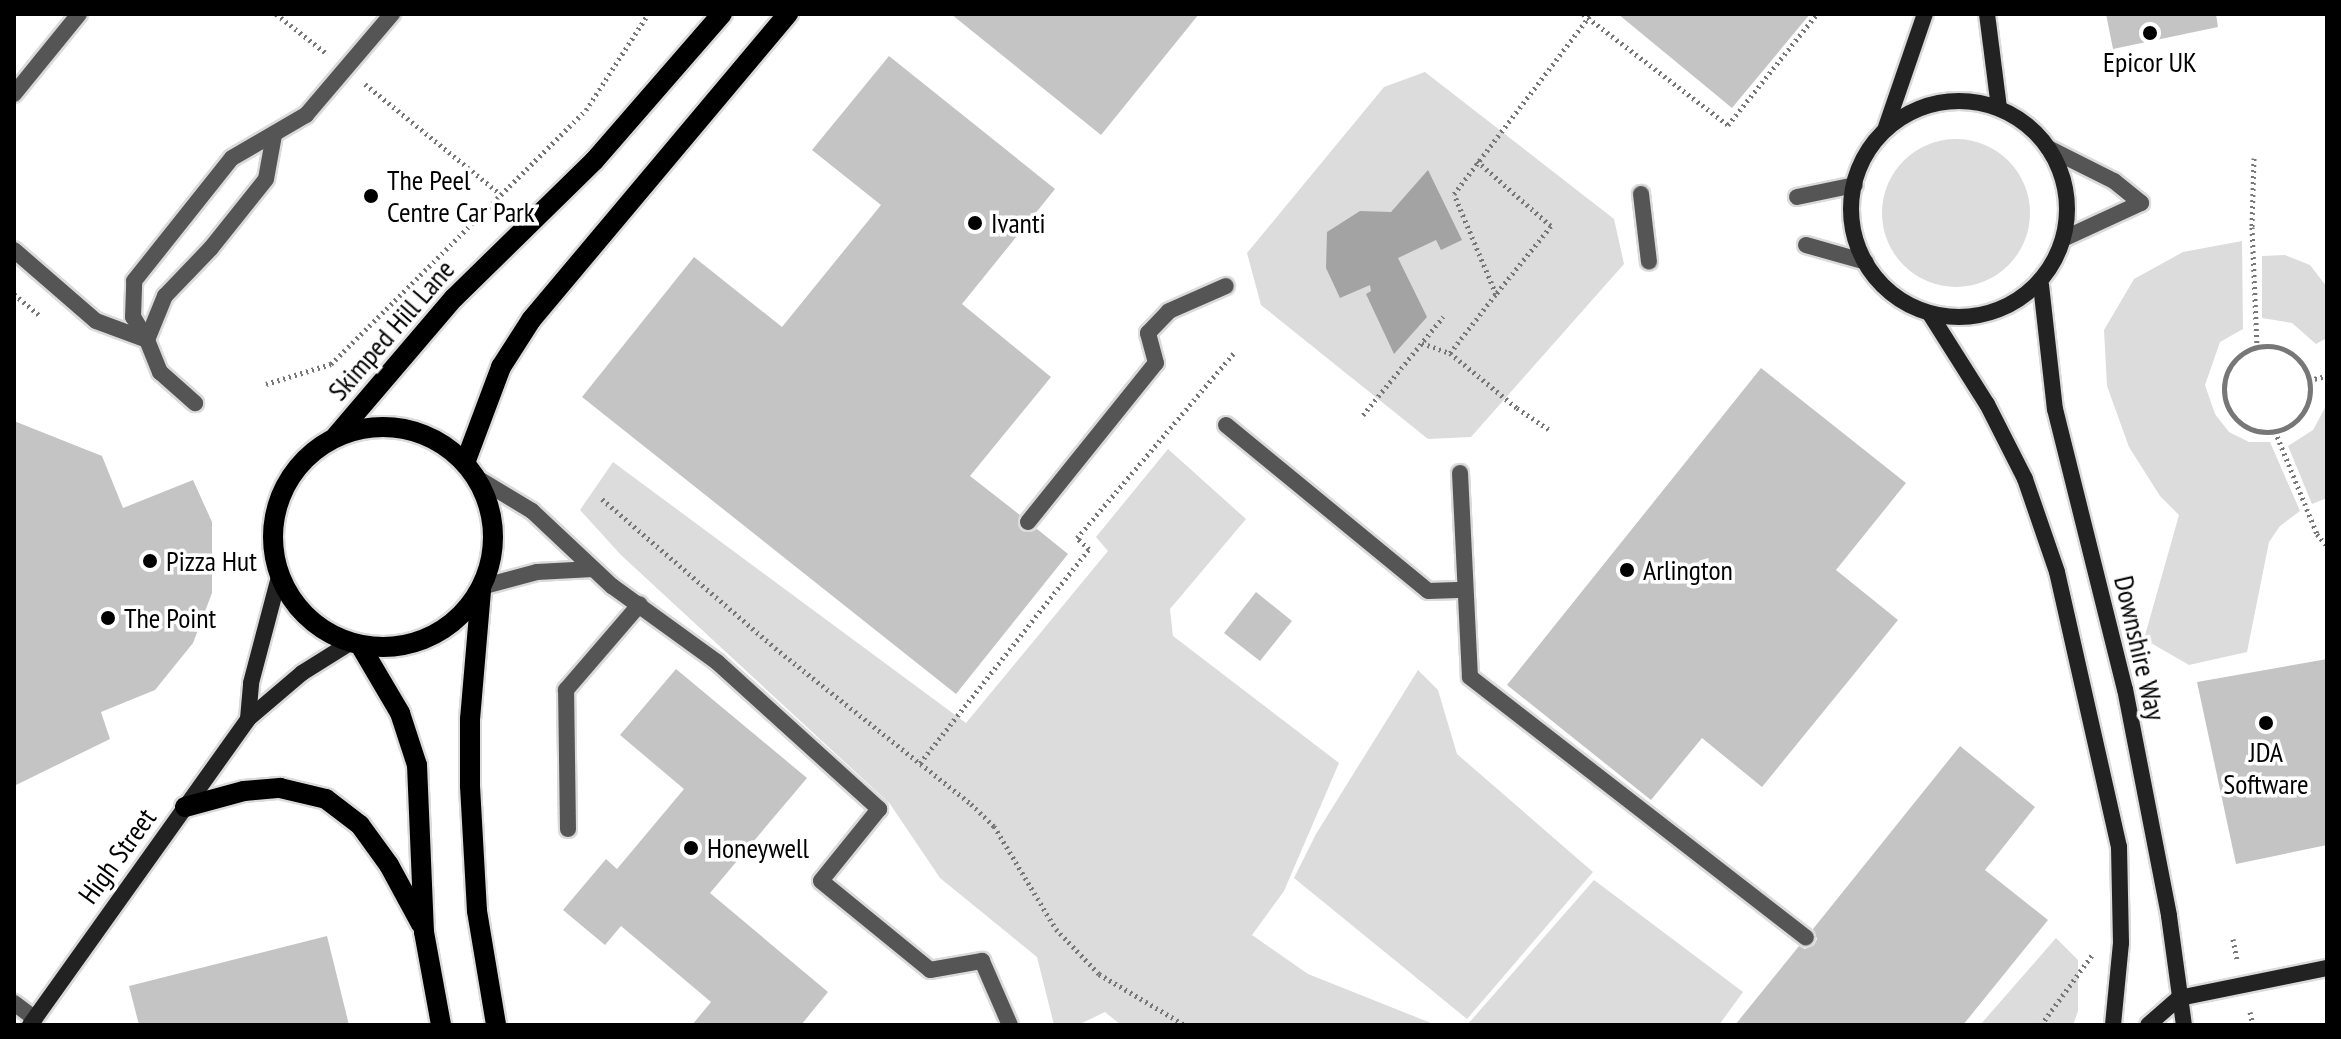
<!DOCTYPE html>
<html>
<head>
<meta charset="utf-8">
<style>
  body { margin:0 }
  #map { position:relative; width:2341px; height:1039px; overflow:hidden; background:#fff; font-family:"PT Sans Narrow",sans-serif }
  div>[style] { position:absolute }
  .green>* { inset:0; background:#dcdcdc }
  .round { border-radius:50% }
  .water>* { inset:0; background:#a3a3a3 }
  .building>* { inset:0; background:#c4c4c4 }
  .path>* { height:5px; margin-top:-2.5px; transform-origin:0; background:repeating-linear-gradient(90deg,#777 0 2px,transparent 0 6px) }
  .path>.ring { margin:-2.5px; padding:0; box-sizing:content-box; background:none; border:5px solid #777; border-radius:50% }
  .roads { filter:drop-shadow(2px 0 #dbdbdb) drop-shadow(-2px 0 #dbdbdb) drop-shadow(0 2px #dbdbdb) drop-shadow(0 -2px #dbdbdb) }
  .lane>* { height:16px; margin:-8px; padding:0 8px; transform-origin:8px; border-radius:8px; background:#555 }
  .street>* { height:16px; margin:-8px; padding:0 8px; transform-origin:8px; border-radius:8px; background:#555 }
  .secondary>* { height:16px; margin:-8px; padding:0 8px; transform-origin:8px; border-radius:8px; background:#222 }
  .secondary>.ring { margin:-8px; padding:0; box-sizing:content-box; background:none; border:16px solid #222; border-radius:50% }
  .primary>* { height:20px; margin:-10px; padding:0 10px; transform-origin:10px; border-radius:10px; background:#000 }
  .primary>.ring { margin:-10px; padding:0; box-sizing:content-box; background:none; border:20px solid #000; border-radius:50% }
  .dots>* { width:22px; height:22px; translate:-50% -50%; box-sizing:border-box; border:4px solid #fff; border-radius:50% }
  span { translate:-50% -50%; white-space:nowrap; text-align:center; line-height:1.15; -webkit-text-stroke:7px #fff; paint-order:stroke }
  .poi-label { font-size:28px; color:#000 }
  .left { translate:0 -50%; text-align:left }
  .street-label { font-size:28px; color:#000 }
  .frame { position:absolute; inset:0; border:16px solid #000; pointer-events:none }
</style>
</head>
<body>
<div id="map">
  <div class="green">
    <div style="clip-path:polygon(1425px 72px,1614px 219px,1624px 264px,1471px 437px,1428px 439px,1261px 305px,1247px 253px,1384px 87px)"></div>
    <div class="round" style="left:1882px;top:139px;width:148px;height:148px"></div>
    <div style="clip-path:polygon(2242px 241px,2243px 329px,2220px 342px,2205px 385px,2215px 414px,2229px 432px,2249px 442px,2270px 442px,2300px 511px,2280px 526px,2269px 542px,2247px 652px,2189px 665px,2144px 639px,2179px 515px,2160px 496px,2129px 447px,2107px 386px,2104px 330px,2134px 279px,2183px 252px)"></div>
    <div style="clip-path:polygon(2285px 255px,2310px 265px,2327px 287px,2327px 338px,2316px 344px,2292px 323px,2262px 318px,2262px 256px)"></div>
    <div style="clip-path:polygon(2327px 404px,2327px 498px,2312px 504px,2288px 446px,2313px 430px)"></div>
    <div style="clip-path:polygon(1168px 449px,1246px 519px,1170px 609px,1173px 636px,1339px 763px,1284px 891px,1252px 935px,1308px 974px,1436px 1025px,1121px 1025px,1105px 1012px,1078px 1025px,1054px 1025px,1037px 957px,940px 878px,890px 804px,621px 555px,580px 510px,613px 462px,966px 723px,1108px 551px,1096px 537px)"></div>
    <div style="clip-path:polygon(1418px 670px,1438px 690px,1457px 754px,1593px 872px,1467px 1019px,1294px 878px,1316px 834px)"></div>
    <div style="clip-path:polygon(1594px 880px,1743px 992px,1719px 1025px,1467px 1025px)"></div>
    <div style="clip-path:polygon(2056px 938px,2078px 960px,2078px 1011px,2073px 1025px,1980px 1025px)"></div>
  </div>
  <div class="water">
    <div style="clip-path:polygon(1428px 170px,1462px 240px,1441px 250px,1436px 240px,1398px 258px,1427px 317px,1394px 354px,1366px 294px,1371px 291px,1370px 285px,1340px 298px,1326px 268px,1327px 232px,1360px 211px,1391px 212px)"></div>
  </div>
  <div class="building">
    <div style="clip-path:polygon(951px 14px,1199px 14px,1101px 135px)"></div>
    <div style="clip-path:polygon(1618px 14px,1810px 14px,1732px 108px)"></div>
    <div style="clip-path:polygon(2106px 14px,2216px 14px,2218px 27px,2113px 49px)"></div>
    <div style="clip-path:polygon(889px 56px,1055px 189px,962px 304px,1051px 377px,970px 476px,1020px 515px,1018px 525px,1022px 531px,1031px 532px,1037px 529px,1068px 554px,956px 694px,582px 397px,694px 257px,782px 327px,881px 205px,812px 150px)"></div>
    <div style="clip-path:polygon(1761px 368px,1906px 483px,1836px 570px,1898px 620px,1762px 787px,1702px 738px,1651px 800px,1507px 685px)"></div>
    <div style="clip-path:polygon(14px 421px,102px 456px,123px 508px,193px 480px,212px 522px,212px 593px,193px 643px,155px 690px,101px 712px,110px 739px,14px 786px)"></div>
    <div style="clip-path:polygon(1256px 592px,1292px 621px,1260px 661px,1224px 633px)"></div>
    <div style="clip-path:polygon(2327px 659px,2327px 845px,2236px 864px,2197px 682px)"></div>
    <div style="clip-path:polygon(676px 669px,807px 778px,710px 893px,828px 992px,801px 1025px,692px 1025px,711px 1002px,621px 926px,605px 945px,563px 910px,606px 859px,617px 869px,684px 789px,620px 735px)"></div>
    <div style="clip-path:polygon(1960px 746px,2035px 807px,1985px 870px,2048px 920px,1963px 1025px,1735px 1025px,1799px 946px,1805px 949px,1814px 945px,1817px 939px,1813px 929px)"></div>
    <div style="clip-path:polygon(327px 936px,349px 1025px,139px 1025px,129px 986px)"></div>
  </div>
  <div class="path">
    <div style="left:276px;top:14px;width:63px;rotate:38deg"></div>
    <div style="left:1583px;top:14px;width:183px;rotate:37.4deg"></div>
    <div style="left:1728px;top:125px;width:142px;rotate:-51.3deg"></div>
    <div style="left:365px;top:84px;width:173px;rotate:39.1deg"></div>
    <div style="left:2254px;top:158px;width:69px;rotate:91.7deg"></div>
    <div style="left:2252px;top:227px;width:120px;rotate:87.6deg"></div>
    <div style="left:1477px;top:161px;width:98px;rotate:41.3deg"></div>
    <div style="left:1551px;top:226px;width:87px;rotate:129deg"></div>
    <div style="left:14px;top:294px;width:34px;rotate:40deg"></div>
    <div style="left:1422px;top:343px;width:30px;rotate:20deg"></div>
    <div style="left:1450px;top:353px;width:87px;rotate:39.4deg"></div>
    <div style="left:1517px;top:408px;width:40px;rotate:34deg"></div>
    <div class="ring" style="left:2224px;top:346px;width:81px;height:81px"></div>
    <div style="left:1450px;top:353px;width:75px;rotate:-52.1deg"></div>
    <div style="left:1496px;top:294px;width:108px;rotate:-112.8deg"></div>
    <div style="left:1454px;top:194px;width:226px;rotate:-52.7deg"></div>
    <div style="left:2309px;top:380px;width:18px;rotate:-13deg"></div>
    <div style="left:266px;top:384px;width:68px;rotate:-17.1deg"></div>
    <div style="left:331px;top:364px;width:360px;rotate:-44.9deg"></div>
    <div style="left:586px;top:110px;width:114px;rotate:-57.1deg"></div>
    <div style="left:1363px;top:415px;width:127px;rotate:-50.8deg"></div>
    <div style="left:2275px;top:431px;width:111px;rotate:67.8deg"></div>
    <div style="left:2317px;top:534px;width:16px;rotate:50deg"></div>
    <div style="left:602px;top:499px;width:228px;rotate:40.7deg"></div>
    <div style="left:775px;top:648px;width:251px;rotate:38.5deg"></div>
    <div style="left:971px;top:804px;width:32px;rotate:44deg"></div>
    <div style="left:994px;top:826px;width:120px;rotate:59deg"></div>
    <div style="left:1056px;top:929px;width:62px;rotate:46.3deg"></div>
    <div style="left:1099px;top:974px;width:100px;rotate:30.7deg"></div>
    <div style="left:920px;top:763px;width:273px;rotate:-51.7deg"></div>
    <div style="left:1089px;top:549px;width:16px;rotate:-137deg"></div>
    <div style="left:1077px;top:538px;width:244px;rotate:-49.7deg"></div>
    <div style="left:2233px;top:939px;width:20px;rotate:79deg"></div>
    <div style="left:2250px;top:1012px;width:13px;rotate:77deg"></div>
    <div style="left:2041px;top:1025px;width:87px;rotate:-53.9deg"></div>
  </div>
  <div class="roads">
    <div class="lane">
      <div style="left:14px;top:94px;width:103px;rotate:-50.9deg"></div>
      <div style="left:2048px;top:148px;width:74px;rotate:26.6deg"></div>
      <div style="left:2114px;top:181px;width:35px;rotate:39deg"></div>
      <div style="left:2141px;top:203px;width:86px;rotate:155.2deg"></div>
      <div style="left:1641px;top:194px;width:68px;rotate:83.3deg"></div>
      <div style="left:1797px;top:197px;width:59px;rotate:-11.7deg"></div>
      <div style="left:1806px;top:245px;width:62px;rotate:15.8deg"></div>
      <div style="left:14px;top:250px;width:108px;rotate:40.9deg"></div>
      <div style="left:96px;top:321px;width:54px;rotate:20.4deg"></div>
      <div style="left:147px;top:340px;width:27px;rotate:-121deg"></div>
      <div style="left:133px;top:317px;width:36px;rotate:-88deg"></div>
      <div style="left:134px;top:281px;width:157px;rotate:-51.5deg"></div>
      <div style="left:232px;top:158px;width:86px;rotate:-30.2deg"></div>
      <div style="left:306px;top:115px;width:133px;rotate:-49.6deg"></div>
      <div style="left:147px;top:340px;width:48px;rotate:-67.8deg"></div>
      <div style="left:165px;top:296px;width:66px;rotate:-46.2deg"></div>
      <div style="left:211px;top:248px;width:88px;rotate:-51.4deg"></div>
      <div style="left:266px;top:179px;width:45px;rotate:-79.7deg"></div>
      <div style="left:1226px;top:425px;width:261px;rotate:39.4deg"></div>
      <div style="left:1428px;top:591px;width:37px;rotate:-2deg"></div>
      <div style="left:1460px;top:473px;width:204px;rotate:87.2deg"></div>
      <div style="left:1470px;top:677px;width:425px;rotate:37.8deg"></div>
      <div style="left:474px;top:476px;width:68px;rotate:31.1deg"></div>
      <div style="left:532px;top:511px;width:110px;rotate:43.2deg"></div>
      <div style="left:612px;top:586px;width:130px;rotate:35.9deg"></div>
      <div style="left:717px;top:662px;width:219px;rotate:42.2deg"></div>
      <div style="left:879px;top:809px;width:92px;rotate:128.9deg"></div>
      <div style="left:821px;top:881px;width:141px;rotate:39.2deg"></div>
      <div style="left:930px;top:970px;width:53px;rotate:-9.8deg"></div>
      <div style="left:982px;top:961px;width:70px;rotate:66.4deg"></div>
      <div style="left:1028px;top:522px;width:204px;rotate:-51.2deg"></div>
      <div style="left:1156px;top:363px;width:31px;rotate:-105deg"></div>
      <div style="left:1148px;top:333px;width:30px;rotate:-46deg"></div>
      <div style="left:1169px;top:311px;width:62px;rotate:-23.7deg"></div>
      <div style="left:481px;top:587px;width:58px;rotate:-15deg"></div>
      <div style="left:537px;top:572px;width:56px;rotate:-3.1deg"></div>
      <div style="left:568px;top:829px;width:139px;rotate:-90.8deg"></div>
      <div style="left:566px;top:690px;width:113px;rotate:-49.3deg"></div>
      <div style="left:14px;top:1003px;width:26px;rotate:37deg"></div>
    </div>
    <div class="street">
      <div style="left:147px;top:340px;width:35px;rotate:68deg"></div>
      <div style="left:160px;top:372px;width:47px;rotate:41.5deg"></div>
    </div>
    <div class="secondary">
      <div style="left:1987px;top:14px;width:95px;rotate:82.7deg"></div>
      <div class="ring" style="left:1851px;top:101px;width:200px;height:200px"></div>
      <div style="left:1886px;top:127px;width:120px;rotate:-71deg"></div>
      <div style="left:2041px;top:285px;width:125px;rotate:83.6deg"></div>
      <div style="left:2055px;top:409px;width:289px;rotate:76deg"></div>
      <div style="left:2125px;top:689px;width:231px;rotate:79deg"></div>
      <div style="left:2169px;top:916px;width:110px;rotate:82.2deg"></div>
      <div style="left:1930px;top:314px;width:107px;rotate:57.7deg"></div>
      <div style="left:1987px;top:404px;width:84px;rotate:63.1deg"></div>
      <div style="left:2025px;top:479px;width:98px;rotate:71deg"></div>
      <div style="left:2057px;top:572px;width:282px;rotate:77.3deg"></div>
      <div style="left:2119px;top:847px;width:96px;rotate:88.8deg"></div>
      <div style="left:2121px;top:943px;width:82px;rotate:95.6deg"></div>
      <div style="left:248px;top:719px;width:36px;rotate:-85deg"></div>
      <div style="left:251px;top:683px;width:110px;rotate:-75.2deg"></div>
      <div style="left:30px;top:1025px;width:376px;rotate:-54.5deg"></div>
      <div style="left:248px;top:719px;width:71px;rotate:-40.4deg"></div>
      <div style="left:302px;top:673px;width:57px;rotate:-32deg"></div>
      <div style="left:2148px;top:1025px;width:41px;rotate:-41.1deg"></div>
      <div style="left:2179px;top:998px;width:151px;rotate:-11.5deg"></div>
    </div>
    <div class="primary">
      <div class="ring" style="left:273px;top:427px;width:200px;height:200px"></div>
      <div style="left:336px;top:436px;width:182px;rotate:-49.5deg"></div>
      <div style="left:454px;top:298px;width:196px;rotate:-44.4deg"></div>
      <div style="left:594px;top:161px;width:195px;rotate:-49deg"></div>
      <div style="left:465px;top:463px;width:103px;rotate:-69.4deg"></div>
      <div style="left:501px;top:367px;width:56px;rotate:-57.4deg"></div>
      <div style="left:531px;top:320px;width:400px;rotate:-50deg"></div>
      <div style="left:481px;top:591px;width:128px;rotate:94.9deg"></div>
      <div style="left:470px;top:719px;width:67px;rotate:90deg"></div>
      <div style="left:470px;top:786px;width:125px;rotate:86.8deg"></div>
      <div style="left:477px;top:911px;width:116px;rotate:80.5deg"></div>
      <div style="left:360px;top:645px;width:79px;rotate:59.5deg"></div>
      <div style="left:400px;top:713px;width:55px;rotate:71.9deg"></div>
      <div style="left:417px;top:765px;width:167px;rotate:87.6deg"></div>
      <div style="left:424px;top:932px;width:95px;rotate:79.6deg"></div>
      <div style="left:185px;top:807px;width:61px;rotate:-15.2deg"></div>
      <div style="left:244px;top:791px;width:36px;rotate:-5deg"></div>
      <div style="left:280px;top:788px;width:47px;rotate:13.4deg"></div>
      <div style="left:326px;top:799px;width:43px;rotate:37.4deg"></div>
      <div style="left:360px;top:825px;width:49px;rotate:54.1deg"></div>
      <div style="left:389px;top:865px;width:67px;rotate:61.5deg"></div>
    </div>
  </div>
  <div class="dots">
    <div style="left:2150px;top:33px;background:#000"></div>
    <div style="left:371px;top:196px;background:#000"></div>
    <div style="left:975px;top:223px;background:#000"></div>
    <div style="left:150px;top:561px;background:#000"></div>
    <div style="left:1627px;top:570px;background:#000"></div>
    <div style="left:108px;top:618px;background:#000"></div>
    <div style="left:2266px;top:723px;background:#000"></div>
    <div style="left:691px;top:848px;background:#000"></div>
  </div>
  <div class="poi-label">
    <span style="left:2150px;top:62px">Epicor UK</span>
    <span class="left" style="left:387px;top:196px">The Peel<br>Centre Car Park</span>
    <span class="left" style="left:991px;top:223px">Ivanti</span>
    <span class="left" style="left:166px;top:561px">Pizza Hut</span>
    <span class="left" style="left:1643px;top:570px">Arlington</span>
    <span class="left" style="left:124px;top:618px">The Point</span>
    <span style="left:2266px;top:768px">JDA<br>Software</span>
    <span class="left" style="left:707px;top:848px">Honeywell</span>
  </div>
  <div class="street-label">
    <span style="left:391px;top:330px;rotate:-49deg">Skimped Hill Lane</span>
    <span style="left:2140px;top:648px;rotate:77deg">Downshire Way</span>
    <span style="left:117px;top:856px;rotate:-54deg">High Street</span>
  </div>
  <div class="frame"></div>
</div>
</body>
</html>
